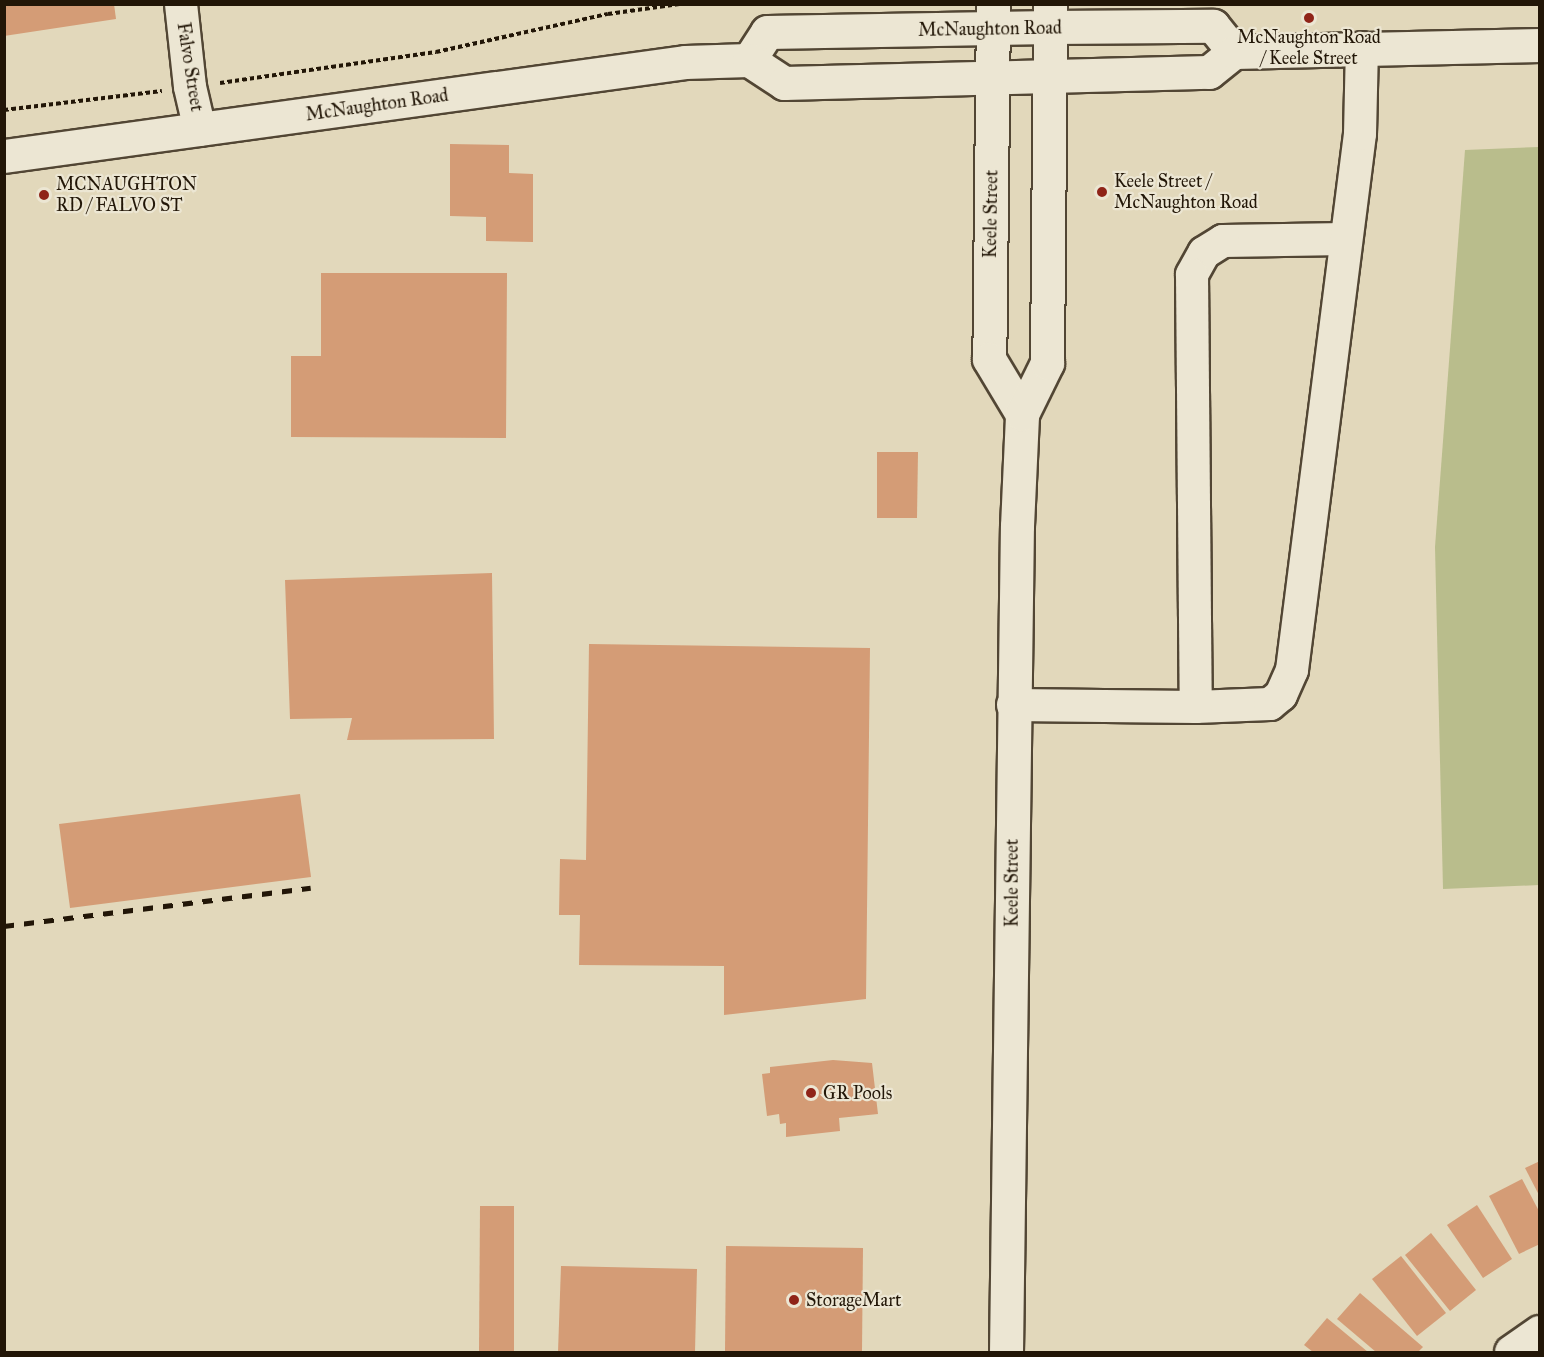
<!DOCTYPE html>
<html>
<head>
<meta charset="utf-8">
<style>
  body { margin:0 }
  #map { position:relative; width:1544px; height:1357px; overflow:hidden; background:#e2d8bb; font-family:"IM FELL Great Primer",serif }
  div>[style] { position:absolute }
  .green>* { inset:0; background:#b9bd8c }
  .building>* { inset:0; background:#d49c76 }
  .path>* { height:4px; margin-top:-2px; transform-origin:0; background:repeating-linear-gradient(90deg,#221607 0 4.5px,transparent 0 7.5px) }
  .roads { filter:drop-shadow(2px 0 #524634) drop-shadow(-2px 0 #524634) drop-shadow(0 2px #524634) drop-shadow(0 -2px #524634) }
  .minor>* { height:32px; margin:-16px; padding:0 16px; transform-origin:16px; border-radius:16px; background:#ece6d3 }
  .tertiary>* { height:33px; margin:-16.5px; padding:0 16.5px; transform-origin:16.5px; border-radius:16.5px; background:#ece6d3 }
  .secondary>* { height:33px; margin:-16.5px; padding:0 16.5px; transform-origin:16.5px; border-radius:16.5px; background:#ece6d3 }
  .rail>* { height:4.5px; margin-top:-2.25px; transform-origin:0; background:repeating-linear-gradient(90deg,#221607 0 10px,transparent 0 20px) }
  .dots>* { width:16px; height:16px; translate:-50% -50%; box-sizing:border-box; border:3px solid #ece6d3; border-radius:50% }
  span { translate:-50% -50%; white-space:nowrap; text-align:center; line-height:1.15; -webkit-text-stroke:4.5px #ece6d3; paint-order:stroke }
  .street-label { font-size:18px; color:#221607 }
  .poi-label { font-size:18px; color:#221607 }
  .left { translate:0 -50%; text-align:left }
  .frame { position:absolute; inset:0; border:6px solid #221607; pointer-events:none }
</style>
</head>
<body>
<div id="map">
  <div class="green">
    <div style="clip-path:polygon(1539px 147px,1539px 885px,1443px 889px,1435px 547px,1465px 150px)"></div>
  </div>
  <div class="building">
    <div style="clip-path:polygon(4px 4px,114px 4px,116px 19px,4px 36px)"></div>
    <div style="clip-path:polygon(450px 144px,509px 145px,509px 173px,533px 174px,533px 242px,486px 241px,486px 217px,450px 216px)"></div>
    <div style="clip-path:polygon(321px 273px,507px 273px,506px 438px,291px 437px,291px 356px,321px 356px)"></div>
    <div style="clip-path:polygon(877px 452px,918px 452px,917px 518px,877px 518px)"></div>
    <div style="clip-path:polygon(492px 573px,494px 739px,347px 740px,352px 718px,290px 719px,285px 580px)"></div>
    <div style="clip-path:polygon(589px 644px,870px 648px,866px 999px,724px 1015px,724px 966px,579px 965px,580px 915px,559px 915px,560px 859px,586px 860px)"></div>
    <div style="clip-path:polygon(300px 794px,311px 877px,70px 908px,59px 824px)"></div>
    <div style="clip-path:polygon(833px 1060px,872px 1063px,878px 1114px,839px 1118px,840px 1131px,786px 1137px,786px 1123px,780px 1124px,779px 1114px,767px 1116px,762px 1074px,770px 1073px,770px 1067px)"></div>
    <div style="clip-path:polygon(1540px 1161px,1540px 1197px,1525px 1168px)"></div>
    <div style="clip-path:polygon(1522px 1179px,1540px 1213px,1540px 1244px,1519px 1254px,1489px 1196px)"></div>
    <div style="clip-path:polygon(1477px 1205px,1512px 1259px,1483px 1278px,1447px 1225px)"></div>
    <div style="clip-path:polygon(480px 1206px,514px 1206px,514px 1352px,479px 1352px)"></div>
    <div style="clip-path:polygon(1431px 1233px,1476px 1290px,1450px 1311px,1405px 1255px)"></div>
    <div style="clip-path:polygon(726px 1246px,863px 1248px,862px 1352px,725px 1352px)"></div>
    <div style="clip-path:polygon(1401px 1256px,1446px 1313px,1417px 1336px,1372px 1279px)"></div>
    <div style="clip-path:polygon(561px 1266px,697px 1269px,695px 1352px,558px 1352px)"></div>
    <div style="clip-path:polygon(1360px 1293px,1423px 1347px,1418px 1352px,1376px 1352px,1337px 1319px)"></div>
    <div style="clip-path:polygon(1327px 1318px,1368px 1352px,1313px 1352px,1304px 1345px)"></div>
  </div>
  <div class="path">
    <div style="left:220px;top:83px;width:218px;rotate:-8.2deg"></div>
    <div style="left:436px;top:52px;width:176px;rotate:-12.5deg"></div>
    <div style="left:608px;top:14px;width:72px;rotate:-8deg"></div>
    <div style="left:4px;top:110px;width:159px;rotate:-6.9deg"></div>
  </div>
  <div class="roads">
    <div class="minor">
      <div style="left:181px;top:4px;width:83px;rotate:83.8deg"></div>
      <div style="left:190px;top:87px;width:44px;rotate:76.9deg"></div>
      <div style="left:1345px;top:239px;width:122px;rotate:179.1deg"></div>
      <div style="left:1223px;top:241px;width:22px;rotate:148deg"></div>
      <div style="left:1204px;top:253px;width:25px;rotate:119deg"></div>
      <div style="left:1192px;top:275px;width:432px;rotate:89.5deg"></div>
      <div style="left:1196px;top:707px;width:74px;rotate:-2.3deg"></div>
      <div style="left:1270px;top:704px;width:14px;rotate:-39deg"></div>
      <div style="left:1281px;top:695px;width:27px;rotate:-66deg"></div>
      <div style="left:1292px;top:670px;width:540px;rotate:-82.77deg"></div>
      <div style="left:1360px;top:134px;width:86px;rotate:-88.7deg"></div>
      <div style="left:1013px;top:705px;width:183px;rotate:0.6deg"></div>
      <div style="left:1511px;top:1352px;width:35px;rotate:-35deg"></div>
    </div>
    <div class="tertiary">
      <div style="left:749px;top:60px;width:33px;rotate:-57deg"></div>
      <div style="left:767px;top:32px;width:283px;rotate:-1deg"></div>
      <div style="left:1050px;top:27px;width:163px;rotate:-0.4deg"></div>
      <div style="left:1213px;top:26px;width:33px;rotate:51deg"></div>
      <div style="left:4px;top:156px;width:687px;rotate:-7.86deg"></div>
      <div style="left:685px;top:62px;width:64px;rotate:-1.8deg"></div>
      <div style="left:749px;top:60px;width:42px;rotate:33.3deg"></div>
      <div style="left:784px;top:83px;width:425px;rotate:-1.5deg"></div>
      <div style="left:1209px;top:72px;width:32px;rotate:-39deg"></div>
      <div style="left:1234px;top:52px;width:306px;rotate:-1.3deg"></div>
    </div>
    <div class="secondary">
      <div style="left:993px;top:4px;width:355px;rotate:90.6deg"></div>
      <div style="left:989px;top:359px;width:64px;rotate:59deg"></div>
      <div style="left:1006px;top:1352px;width:826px;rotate:-89.24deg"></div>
      <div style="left:1017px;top:526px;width:112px;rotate:-87.4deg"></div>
      <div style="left:1022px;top:414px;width:57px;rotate:-63.9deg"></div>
      <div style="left:1047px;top:363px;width:359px;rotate:-89.5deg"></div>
    </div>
  </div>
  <div class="rail">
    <div style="left:4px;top:926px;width:309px;rotate:-7.1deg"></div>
  </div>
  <div class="dots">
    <div style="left:1309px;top:18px;background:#8f2418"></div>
    <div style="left:1102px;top:192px;background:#8f2418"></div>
    <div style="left:44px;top:195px;background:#8f2418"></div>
    <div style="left:811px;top:1093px;background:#8f2418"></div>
    <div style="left:794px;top:1300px;background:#8f2418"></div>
  </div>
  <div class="street-label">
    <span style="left:990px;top:29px;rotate:-1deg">McNaughton Road</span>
    <span style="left:190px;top:67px;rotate:81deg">Falvo Street</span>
    <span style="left:377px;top:105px;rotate:-8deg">McNaughton Road</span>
    <span style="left:991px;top:214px;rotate:-89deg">Keele Street</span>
    <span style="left:1012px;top:883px;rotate:-90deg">Keele Street</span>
  </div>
  <div class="poi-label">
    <span style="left:1309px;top:48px">McNaughton Road<br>/ Keele Street</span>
    <span class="left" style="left:1114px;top:192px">Keele Street /<br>McNaughton Road</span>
    <span class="left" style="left:56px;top:195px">MCNAUGHTON<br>RD / FALVO ST</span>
    <span class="left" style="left:823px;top:1093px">GR Pools</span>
    <span class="left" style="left:806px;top:1300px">StorageMart</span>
  </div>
  <div class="frame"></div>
</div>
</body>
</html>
